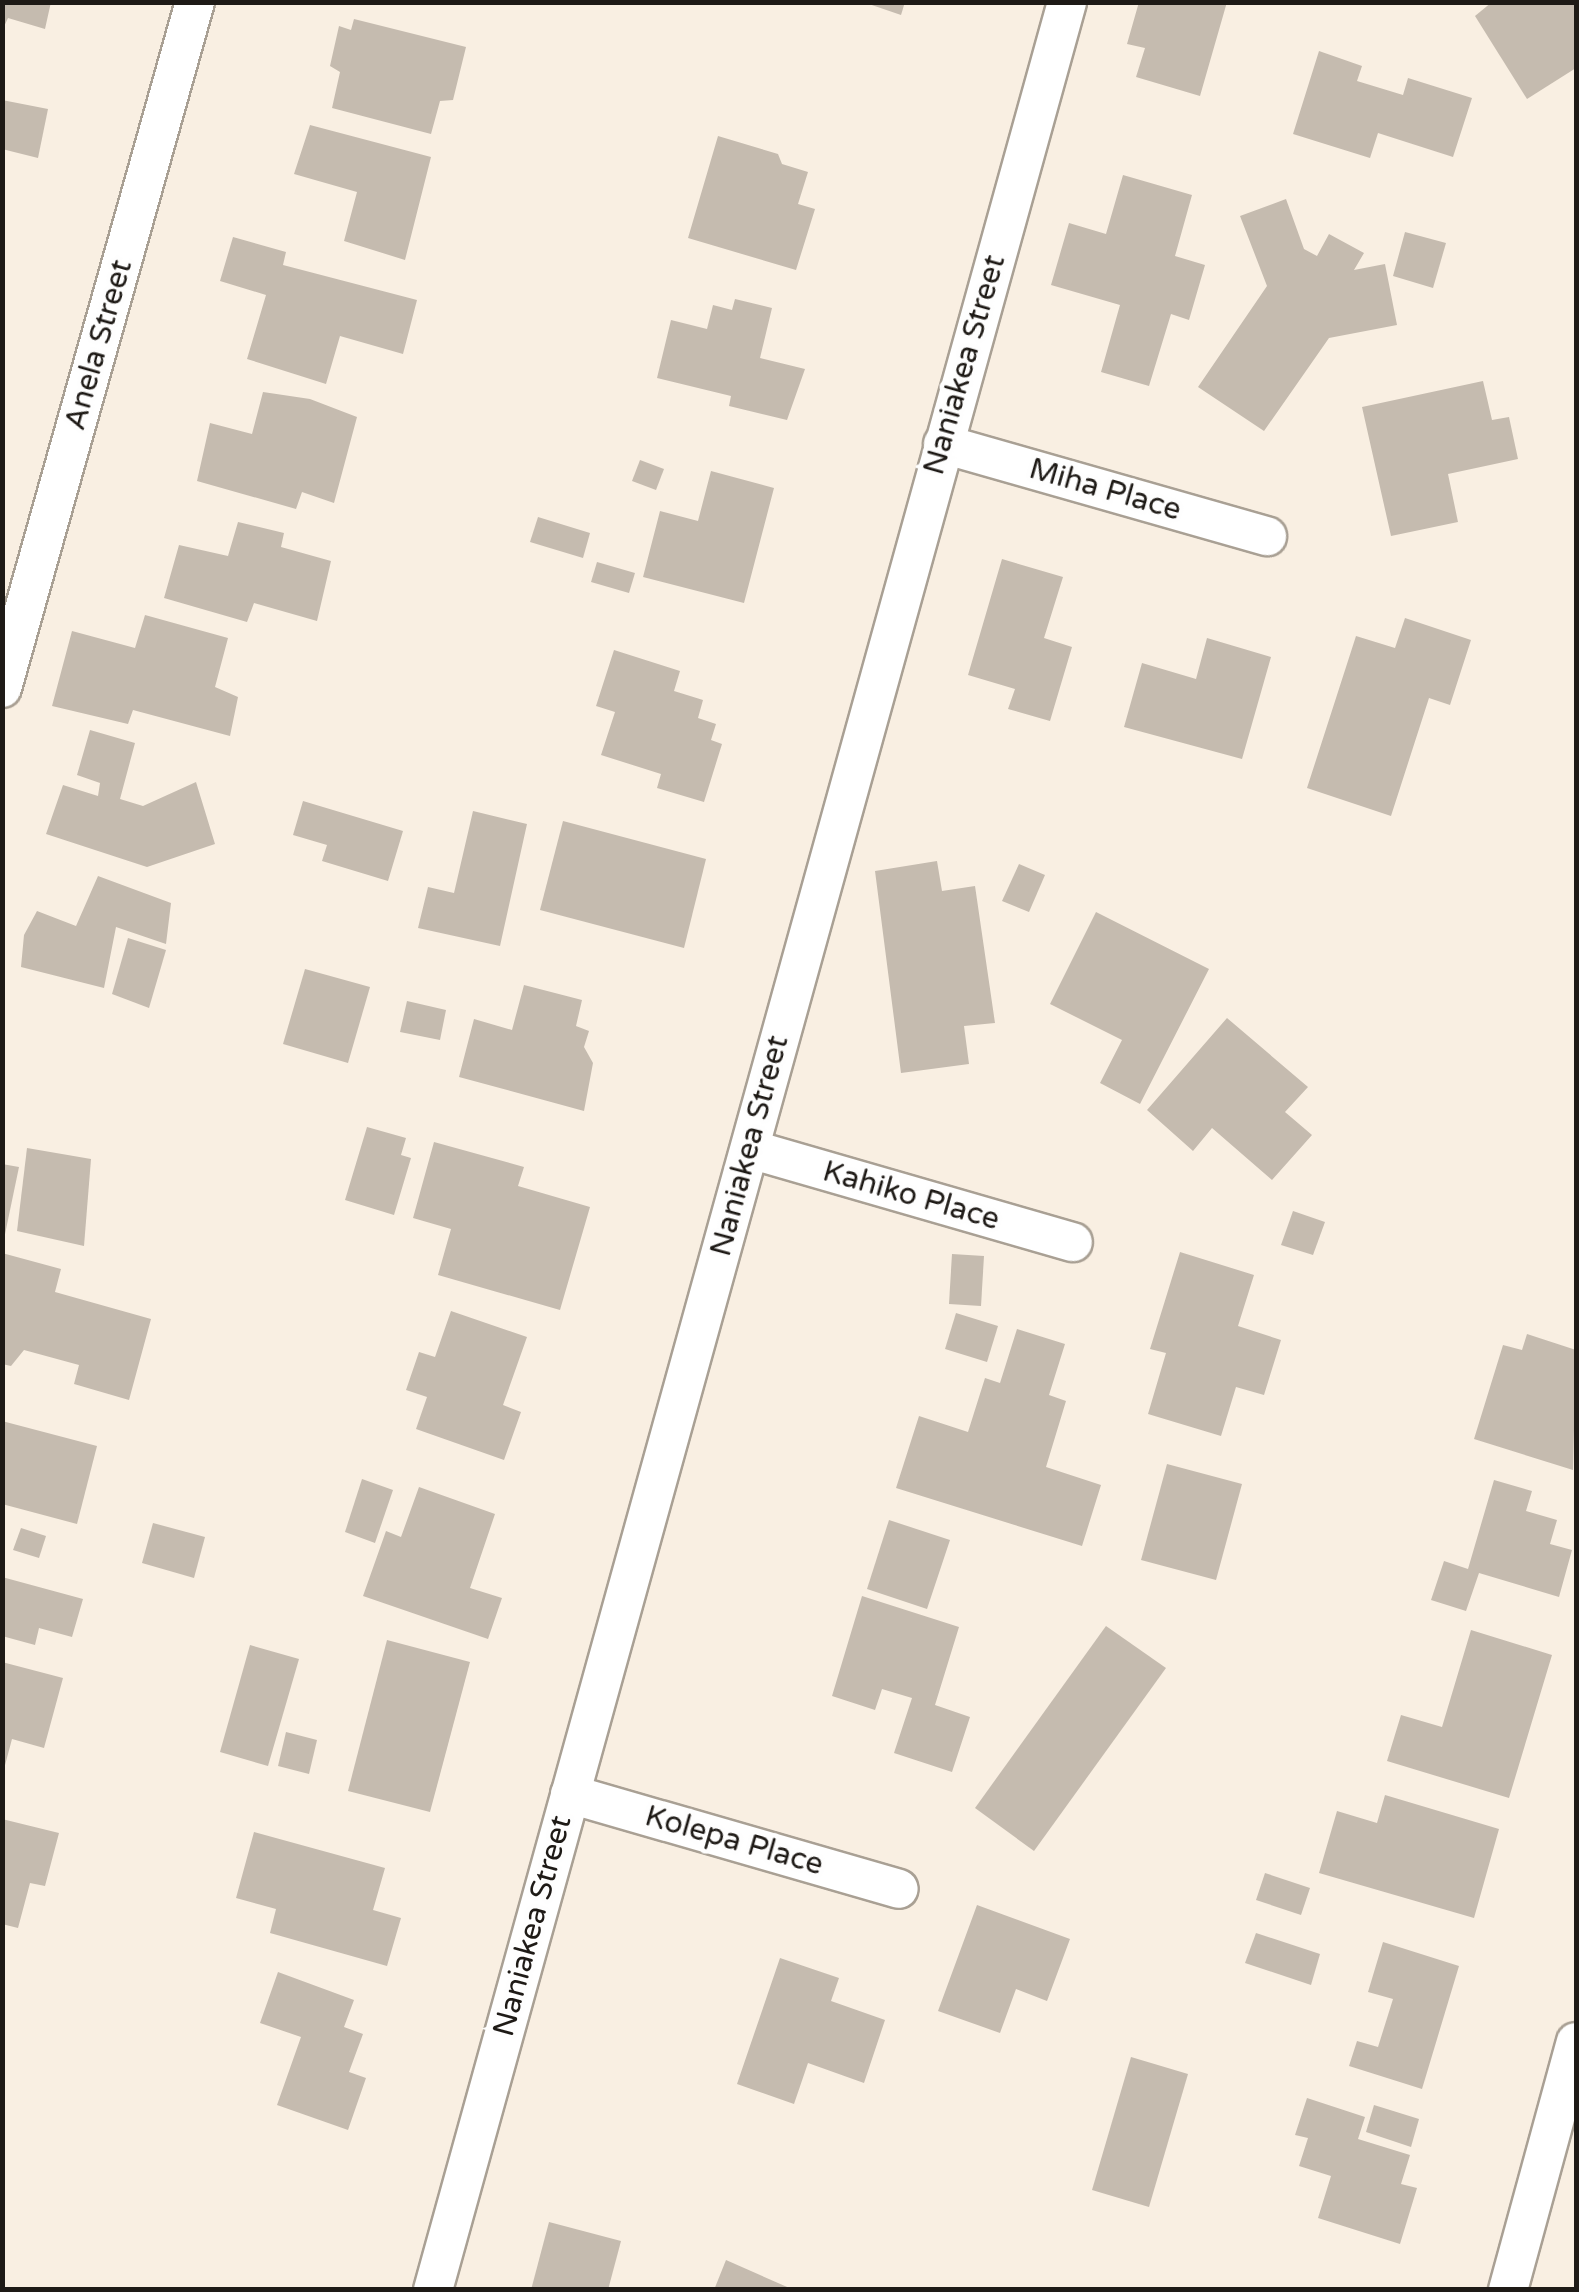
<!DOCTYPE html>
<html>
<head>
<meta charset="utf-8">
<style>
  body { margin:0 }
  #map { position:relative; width:1579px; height:2292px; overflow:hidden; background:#f9efe2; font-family:"Varela Round",sans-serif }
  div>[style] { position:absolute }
  .building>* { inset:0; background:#c5bbaf }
  .roads { filter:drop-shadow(2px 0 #a9a094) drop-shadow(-2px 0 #a9a094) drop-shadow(0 2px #a9a094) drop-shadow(0 -2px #a9a094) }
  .street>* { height:38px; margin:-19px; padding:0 19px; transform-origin:19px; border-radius:19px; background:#fff }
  span { translate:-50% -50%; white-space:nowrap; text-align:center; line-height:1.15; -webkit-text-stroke:9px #fefefe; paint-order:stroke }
  .street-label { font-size:30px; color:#1e1a16 }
  .frame { position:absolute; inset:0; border:5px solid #1e1a16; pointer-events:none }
</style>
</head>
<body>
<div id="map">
  <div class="building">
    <div style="clip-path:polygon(2px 2px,51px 2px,45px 29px,8px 18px,2px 31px)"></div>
    <div style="clip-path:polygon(863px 2px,905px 2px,901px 15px)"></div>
    <div style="clip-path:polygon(1139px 2px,1227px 2px,1200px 96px,1136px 77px,1145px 48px,1127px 44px)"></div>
    <div style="clip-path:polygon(1492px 2px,1576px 2px,1576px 68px,1527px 99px,1475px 16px)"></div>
    <div style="clip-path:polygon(354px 19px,466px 47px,453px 100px,440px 101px,431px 134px,332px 108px,340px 72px,330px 66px,332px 57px,339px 26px,351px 30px)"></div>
    <div style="clip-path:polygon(1319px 51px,1362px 66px,1357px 81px,1403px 95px,1408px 78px,1472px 98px,1453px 157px,1378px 133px,1370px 158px,1293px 134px)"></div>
    <div style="clip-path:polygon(2px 100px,48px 109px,38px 158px,2px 149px)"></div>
    <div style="clip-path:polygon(310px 125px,431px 157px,405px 260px,344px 241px,357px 192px,294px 174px)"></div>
    <div style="clip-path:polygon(718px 136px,778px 154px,782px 164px,808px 172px,798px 204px,815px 209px,796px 270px,688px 238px)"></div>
    <div style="clip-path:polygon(1123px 175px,1192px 195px,1175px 256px,1205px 265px,1189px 320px,1171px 314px,1149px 386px,1101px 372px,1120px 305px,1051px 285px,1069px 223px,1106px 234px)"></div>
    <div style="clip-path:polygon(1286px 199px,1304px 249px,1317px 256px,1329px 234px,1364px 253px,1354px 270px,1385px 264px,1397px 325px,1329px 338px,1264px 431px,1198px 387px,1267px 286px,1240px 216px)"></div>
    <div style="clip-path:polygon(1405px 232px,1446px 243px,1433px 288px,1393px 276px)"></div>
    <div style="clip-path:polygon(233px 237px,286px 252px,283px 265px,417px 300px,403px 354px,340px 336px,326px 384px,247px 359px,266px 295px,220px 281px)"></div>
    <div style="clip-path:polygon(735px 299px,772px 308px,760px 358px,805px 369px,787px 420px,729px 406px,731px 396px,657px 378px,671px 320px,707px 329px,713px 305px,732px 310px)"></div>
    <div style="clip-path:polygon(1483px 381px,1492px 420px,1509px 417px,1518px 459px,1448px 474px,1458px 522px,1391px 536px,1362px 407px)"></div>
    <div style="clip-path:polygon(263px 392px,310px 399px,357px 417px,334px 503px,302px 492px,296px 509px,197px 481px,210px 423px,252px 434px)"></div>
    <div style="clip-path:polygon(640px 460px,664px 469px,656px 490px,632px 481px)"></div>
    <div style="clip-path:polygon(711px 471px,774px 488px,744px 603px,643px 577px,660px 511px,698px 521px)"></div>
    <div style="clip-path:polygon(538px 517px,590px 533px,583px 558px,530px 542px)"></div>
    <div style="clip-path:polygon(238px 522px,284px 533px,281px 547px,331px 561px,317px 621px,254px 603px,247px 622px,164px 598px,179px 545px,228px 556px)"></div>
    <div style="clip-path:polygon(1002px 559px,1063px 577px,1044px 638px,1072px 647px,1050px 721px,1008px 709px,1015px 689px,968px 675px)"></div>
    <div style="clip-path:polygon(597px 562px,635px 573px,629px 593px,591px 582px)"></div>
    <div style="clip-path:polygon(145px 615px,228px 638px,215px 687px,238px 697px,230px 736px,133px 710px,128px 724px,52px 706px,72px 631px,135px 648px)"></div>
    <div style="clip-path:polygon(1405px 618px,1471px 640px,1450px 705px,1429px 698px,1391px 816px,1307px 788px,1356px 636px,1395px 648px)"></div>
    <div style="clip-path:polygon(1207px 638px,1271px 657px,1242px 759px,1124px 727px,1142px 663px,1196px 679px)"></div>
    <div style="clip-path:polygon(614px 650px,680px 671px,674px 691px,703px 700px,698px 718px,716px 724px,711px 740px,722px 744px,704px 802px,657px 788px,661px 774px,601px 755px,615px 712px,596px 706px)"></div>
    <div style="clip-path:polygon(90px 730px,135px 743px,120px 799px,143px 806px,196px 782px,215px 844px,147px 867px,46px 834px,63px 785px,98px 796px,100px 783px,77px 775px)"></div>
    <div style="clip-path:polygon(303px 801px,403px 831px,388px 881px,322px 861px,327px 845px,293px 835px)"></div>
    <div style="clip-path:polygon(473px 811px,527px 824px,500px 946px,418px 928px,428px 887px,454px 893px)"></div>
    <div style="clip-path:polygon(563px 821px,706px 859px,684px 948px,540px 910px)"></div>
    <div style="clip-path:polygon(937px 861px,942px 891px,975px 886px,995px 1023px,964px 1026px,969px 1064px,901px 1073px,875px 871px)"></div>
    <div style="clip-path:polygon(1019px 864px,1045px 875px,1029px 912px,1002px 901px)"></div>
    <div style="clip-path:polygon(98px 876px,171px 903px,166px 944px,116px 927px,104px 988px,21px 967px,24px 935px,37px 911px,76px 926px)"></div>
    <div style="clip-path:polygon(1096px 912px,1209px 969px,1140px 1104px,1100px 1083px,1122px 1040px,1050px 1004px)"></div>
    <div style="clip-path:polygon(128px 938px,166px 950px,149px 1008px,112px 994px)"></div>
    <div style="clip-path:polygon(305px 969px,370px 987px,348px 1063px,283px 1044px)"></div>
    <div style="clip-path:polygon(524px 985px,582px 1000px,576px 1026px,589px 1031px,584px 1047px,593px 1063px,584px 1111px,459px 1077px,474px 1019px,512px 1030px)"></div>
    <div style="clip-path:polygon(407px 1001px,446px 1010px,440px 1040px,400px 1032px)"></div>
    <div style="clip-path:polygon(1227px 1018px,1308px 1087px,1285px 1112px,1312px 1135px,1272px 1180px,1212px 1128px,1193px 1151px,1147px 1110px)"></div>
    <div style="clip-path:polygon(367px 1127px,406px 1138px,401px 1155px,411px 1158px,394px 1215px,345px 1200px)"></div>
    <div style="clip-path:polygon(434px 1142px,524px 1167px,518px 1186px,590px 1207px,560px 1310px,438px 1275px,451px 1229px,413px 1218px)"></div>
    <div style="clip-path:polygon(27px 1148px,91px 1159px,84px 1246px,17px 1231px)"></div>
    <div style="clip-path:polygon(2px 1164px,19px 1167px,4px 1239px,2px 1239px)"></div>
    <div style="clip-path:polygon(1293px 1211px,1325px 1222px,1313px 1255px,1281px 1245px)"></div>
    <div style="clip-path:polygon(1180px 1252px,1254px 1275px,1238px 1326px,1281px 1340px,1264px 1395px,1236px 1387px,1221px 1436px,1148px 1414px,1166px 1353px,1150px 1349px)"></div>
    <div style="clip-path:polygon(2px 1253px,61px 1269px,55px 1292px,151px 1319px,129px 1400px,74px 1384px,79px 1365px,24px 1350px,11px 1366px,2px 1364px)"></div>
    <div style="clip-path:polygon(952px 1254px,984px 1256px,981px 1306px,949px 1304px)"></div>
    <div style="clip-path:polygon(451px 1311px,527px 1337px,503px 1405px,521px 1412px,504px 1460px,416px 1429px,427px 1397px,406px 1390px,419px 1352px,435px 1357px)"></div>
    <div style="clip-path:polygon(956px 1313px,998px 1326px,987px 1362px,945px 1349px)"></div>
    <div style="clip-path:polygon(1017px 1329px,1065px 1344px,1049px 1395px,1066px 1401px,1046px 1467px,1101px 1485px,1082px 1546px,896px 1488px,919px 1416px,968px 1432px,985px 1378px,1000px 1383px)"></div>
    <div style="clip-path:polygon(1527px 1334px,1576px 1350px,1573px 1470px,1474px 1439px,1503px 1345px,1522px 1350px)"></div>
    <div style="clip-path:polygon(2px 1421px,97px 1446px,77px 1524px,2px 1504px)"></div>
    <div style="clip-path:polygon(1167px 1464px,1242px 1484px,1216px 1580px,1141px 1560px)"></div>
    <div style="clip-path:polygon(362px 1479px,393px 1490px,375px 1543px,345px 1532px)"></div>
    <div style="clip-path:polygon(1494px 1480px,1532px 1491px,1526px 1511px,1557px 1520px,1550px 1544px,1572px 1550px,1559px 1597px,1479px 1573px,1466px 1611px,1431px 1600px,1444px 1561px,1468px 1569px)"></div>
    <div style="clip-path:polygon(419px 1487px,495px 1514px,470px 1588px,502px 1598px,488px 1639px,363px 1596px,386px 1531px,401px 1537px)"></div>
    <div style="clip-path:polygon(889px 1520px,950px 1540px,927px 1609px,867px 1589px)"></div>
    <div style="clip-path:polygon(153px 1523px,205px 1537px,194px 1578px,142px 1563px)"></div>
    <div style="clip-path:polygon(21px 1528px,46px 1536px,39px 1558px,13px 1550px)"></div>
    <div style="clip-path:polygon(2px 1577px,83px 1599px,72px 1637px,39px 1628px,35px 1645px,2px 1636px)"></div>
    <div style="clip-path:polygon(862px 1596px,959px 1627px,935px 1705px,970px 1717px,952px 1772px,894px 1753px,912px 1698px,882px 1689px,875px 1710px,832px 1696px)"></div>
    <div style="clip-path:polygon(1106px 1626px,1166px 1668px,1034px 1851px,975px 1808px)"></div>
    <div style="clip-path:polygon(1471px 1630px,1552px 1655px,1509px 1798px,1387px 1761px,1401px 1715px,1442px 1727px)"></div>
    <div style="clip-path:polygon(387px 1640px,470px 1662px,430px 1812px,348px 1791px)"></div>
    <div style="clip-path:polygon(250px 1645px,299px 1659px,268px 1766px,220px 1752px)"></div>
    <div style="clip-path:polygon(2px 1662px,63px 1678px,44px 1748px,12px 1739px,4px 1769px)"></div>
    <div style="clip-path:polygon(286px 1732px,317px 1740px,309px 1774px,278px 1766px)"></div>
    <div style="clip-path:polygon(1385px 1795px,1499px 1829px,1474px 1918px,1319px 1873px,1337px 1811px,1377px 1823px)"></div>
    <div style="clip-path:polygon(2px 1819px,59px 1833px,45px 1886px,30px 1883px,18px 1928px,2px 1924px)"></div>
    <div style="clip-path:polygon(254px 1832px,385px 1868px,373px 1910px,401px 1918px,387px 1966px,270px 1933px,276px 1909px,236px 1898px)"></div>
    <div style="clip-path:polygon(1265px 1873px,1310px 1888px,1301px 1915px,1256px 1900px)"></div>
    <div style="clip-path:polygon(977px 1905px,1070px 1939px,1047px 2001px,1016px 1989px,1000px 2033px,938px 2011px)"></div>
    <div style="clip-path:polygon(1256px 1933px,1320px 1954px,1311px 1985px,1245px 1963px)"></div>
    <div style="clip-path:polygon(1383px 1942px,1459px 1966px,1422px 2089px,1349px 2066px,1357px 2041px,1378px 2047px,1393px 1999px,1368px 1992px)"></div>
    <div style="clip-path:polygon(780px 1958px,839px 1978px,831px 2001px,885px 2020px,864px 2083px,808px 2063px,794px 2104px,737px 2084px)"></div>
    <div style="clip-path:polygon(278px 1972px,354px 2000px,344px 2027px,363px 2034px,349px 2072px,366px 2078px,348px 2130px,277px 2105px,301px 2037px,260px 2023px)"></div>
    <div style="clip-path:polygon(1131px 2057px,1188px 2074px,1149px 2207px,1092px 2190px)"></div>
    <div style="clip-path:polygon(1307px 2098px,1365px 2117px,1358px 2139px,1410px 2155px,1401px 2184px,1417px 2188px,1400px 2244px,1318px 2218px,1331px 2176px,1299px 2166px,1308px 2138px,1295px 2135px)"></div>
    <div style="clip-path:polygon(1374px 2105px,1419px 2119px,1411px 2147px,1366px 2132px)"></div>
    <div style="clip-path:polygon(549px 2222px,621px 2241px,608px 2290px,531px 2290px)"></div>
    <div style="clip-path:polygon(726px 2260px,794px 2290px,714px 2290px)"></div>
  </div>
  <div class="roads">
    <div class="street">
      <div style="left:943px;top:444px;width:337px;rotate:15.9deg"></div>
      <div style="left:2px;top:688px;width:713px;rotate:-74.29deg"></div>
      <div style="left:750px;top:1149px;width:336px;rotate:16.1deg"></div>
      <div style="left:570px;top:1794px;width:342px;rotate:16.1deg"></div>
      <div style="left:433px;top:2290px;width:2374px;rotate:-74.51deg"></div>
      <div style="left:1508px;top:2290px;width:257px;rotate:-74.7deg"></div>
    </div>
  </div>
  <div class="street-label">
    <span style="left:99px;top:345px;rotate:-74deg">Anela Street</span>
    <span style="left:965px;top:365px;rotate:-74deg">Naniakea Street</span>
    <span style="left:1105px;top:490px;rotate:16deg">Miha Place</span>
    <span style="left:750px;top:1146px;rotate:-75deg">Naniakea Street</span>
    <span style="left:911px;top:1196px;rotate:16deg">Kahiko Place</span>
    <span style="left:734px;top:1841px;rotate:16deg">Kolepa Place</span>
    <span style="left:533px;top:1926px;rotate:-75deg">Naniakea Street</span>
  </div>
  <div class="frame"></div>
</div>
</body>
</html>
